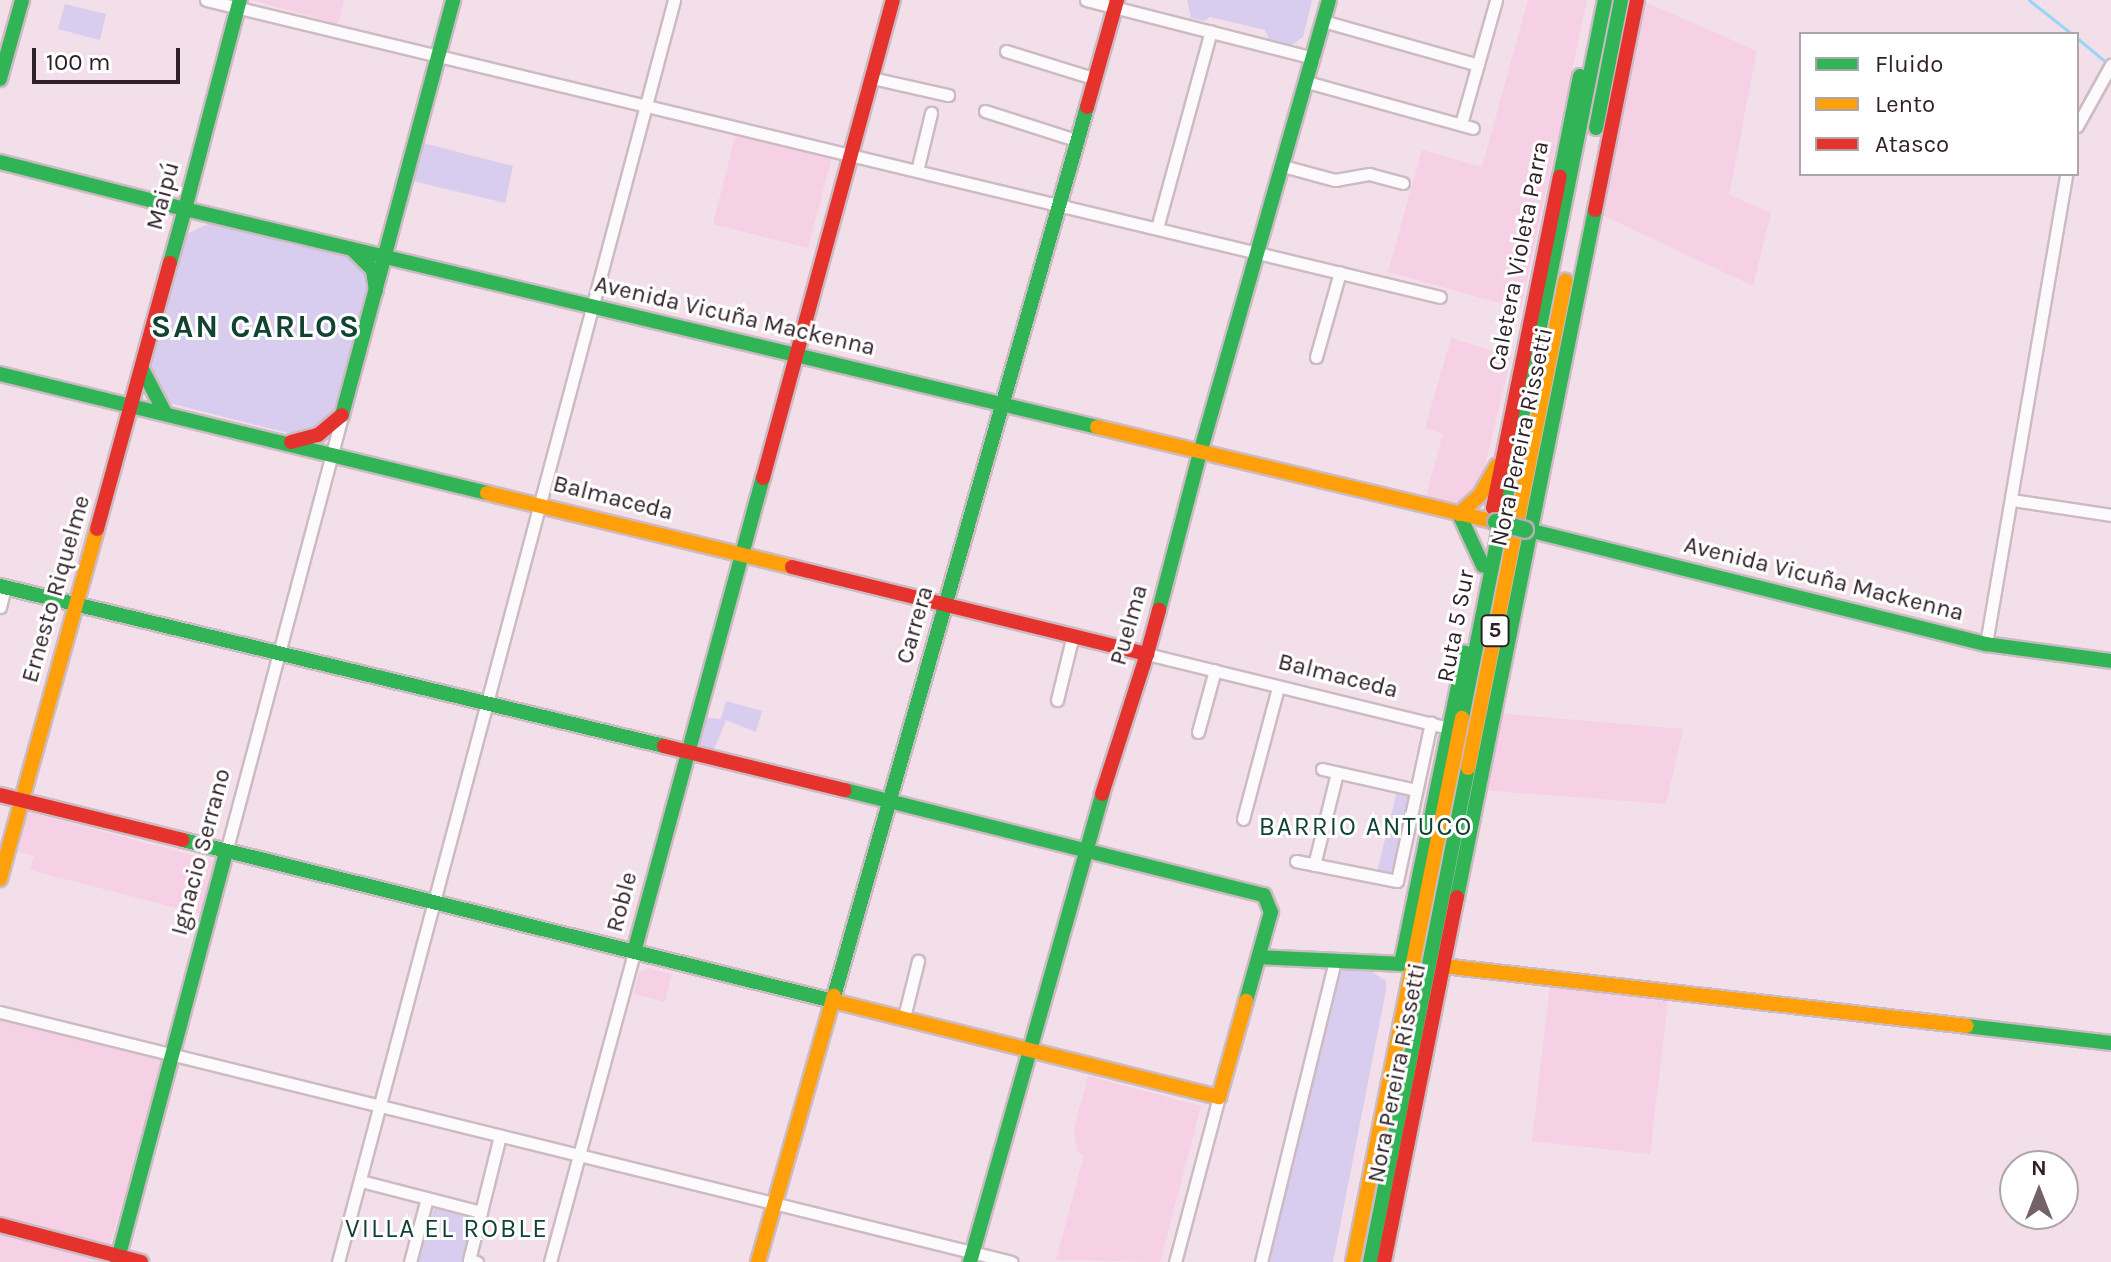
<!DOCTYPE html>
<html>
<head>
<meta charset="utf-8">
<style>
  body { margin:0 }
  #map { position:relative; width:2111px; height:1262px; overflow:hidden; background:#f3dfe9; font-family:Karla,sans-serif }
  div>[style] { position:absolute }
  .built>* { inset:0; background:#f6d0e4 }
  .green>* { inset:0; background:#d8cdef }
  .stream>* { height:3px; margin:-1.5px; padding:0 1.5px; transform-origin:1.5px; border-radius:1.5px; background:#97d7f6 }
  .roads { filter:drop-shadow(2px 0 #ccbbc3) drop-shadow(-2px 0 #ccbbc3) drop-shadow(0 2px #ccbbc3) drop-shadow(0 -2px #ccbbc3) }
  .street>* { height:11px; margin:-5.5px; padding:0 5.5px; transform-origin:5.5px; border-radius:5.5px; background:#fdfafc }
  .fast>* { height:14px; margin:-7px; padding:0 7px; transform-origin:7px; border-radius:7px; background:#30b455 }
  .slow>* { height:14px; margin:-7px; padding:0 7px; transform-origin:7px; border-radius:7px; background:#ff9f0a }
  .jam>* { height:14px; margin:-7px; padding:0 7px; transform-origin:7px; border-radius:7px; background:#e5322d }
  .bridges { filter:drop-shadow(2px 0 #beaab4) drop-shadow(-2px 0 #beaab4) drop-shadow(0 2px #beaab4) drop-shadow(0 -2px #beaab4) }
  .fast-bridge>* { height:16px; margin:-8px; padding:0 8px; transform-origin:8px; border-radius:8px; background:#30b455 }
  span { translate:-50% -50%; white-space:nowrap; text-align:center; line-height:1.15; -webkit-text-stroke:6px #fff; paint-order:stroke }
  .shield-label span { padding:2px 6px; background:#fff; border:2px solid; border-radius:6px; -webkit-text-stroke-width:0 }
  .shield-label { font-size:22px; color:#2f1f27; font-weight:700 }
  .street-label { font-size:24px; color:#2f1f27 }
  .neighbourhood-label { font-size:26px; color:#114332; letter-spacing:2px }
  .district-label { font-size:32px; color:#114332; font-weight:700; letter-spacing:2px }
  .legend { position:absolute; left:1799px; top:32px; width:280px; height:144px; box-sizing:border-box; background:#fff; border:2px solid #aca5a9; margin:0; padding:10px 14px; list-style:none; font-size:24px; color:#2f1f27 }
  .legend li { display:flex; align-items:center; gap:16px; height:40px }
  .legend b { width:40px; border:2px solid #aca5a9 }
  .north { position:absolute; left:1999px; top:1150px; width:80px; height:80px; box-sizing:border-box; background:#fff; border:2px solid #aca5a9; border-radius:50%; rotate:0deg; font-size:22px; font-weight:700; line-height:32px; text-align:center; color:#2f1f27 }
  .north::after { content:''; display:block; margin:auto; width:28px; height:36px; background:#74626b; clip-path:polygon(50% 0,100% 100%,50% 72%,0 100%) }
  .scale { position:absolute; left:32px; top:48px; width:148px; height:36px; box-sizing:border-box; border:4px solid #2f1f27; border-top:0; padding-left:10px; font-size:24px; line-height:28px; white-space:nowrap; color:#2f1f27; -webkit-text-stroke:6px #fff; paint-order:stroke }
</style>
</head>
<body>
<div id="map">
  <div class="built">
    <div style="clip-path:polygon(251px 0,344px 0,338px 24px)"></div>
    <div style="clip-path:polygon(1528px 0,1587px 0,1521px 309px,1388px 272px,1422px 150px,1482px 167px)"></div>
    <div style="clip-path:polygon(1645px 2px,1757px 51px,1729px 195px,1771px 213px,1753px 286px,1600px 214px)"></div>
    <div style="clip-path:polygon(736px 134px,832px 157px,808px 248px,713px 224px)"></div>
    <div style="clip-path:polygon(1451px 338px,1511px 357px,1482px 478px,1458px 505px,1426px 496px,1443px 434px,1425px 428px)"></div>
    <div style="clip-path:polygon(1495px 713px,1683px 729px,1666px 804px,1481px 790px)"></div>
    <div style="clip-path:polygon(28px 812px,214px 861px,200px 914px,30px 870px,34px 856px,18px 852px)"></div>
    <div style="clip-path:polygon(649px 968px,672px 974px,665px 1002px,633px 994px,639px 972px)"></div>
    <div style="clip-path:polygon(1550px 985px,1668px 1001px,1650px 1154px,1532px 1141px)"></div>
    <div style="clip-path:polygon(0 1015px,166px 1057px,109px 1247px,0 1215px)"></div>
    <div style="clip-path:polygon(1088px 1076px,1201px 1106px,1160px 1262px,1056px 1260px,1084px 1155px,1077px 1152px,1074px 1128px)"></div>
    <div style="clip-path:polygon(0 1231px,111px 1259px,110px 1262px,0 1262px)"></div>
  </div>
  <div class="green">
    <div style="clip-path:polygon(1187px 0,1312px 0,1303px 37px,1292px 45px,1269px 39px,1265px 30px,1210px 17px,1204px 21px,1191px 18px)"></div>
    <div style="clip-path:polygon(65px 4px,106px 14px,100px 40px,58px 29px)"></div>
    <div style="clip-path:polygon(423px 143px,513px 166px,505px 203px,413px 181px)"></div>
    <div style="clip-path:polygon(214px 221px,353px 255px,365px 271px,367px 292px,332px 415px,320px 428px,296px 435px,161px 401px,147px 371px,185px 235px)"></div>
    <div style="clip-path:polygon(726px 701px,762px 711px,756px 732px,726px 720px,713px 752px,698px 748px,703px 717px,721px 719px)"></div>
    <div style="clip-path:polygon(1397px 791px,1409px 794px,1391px 876px,1377px 872px)"></div>
    <div style="clip-path:polygon(1345px 968px,1372px 972px,1386px 981px,1386px 990px,1333px 1262px,1267px 1262px,1338px 975px)"></div>
    <div style="clip-path:polygon(435px 1206px,475px 1219px,463px 1262px,415px 1262px)"></div>
  </div>
  <div class="stream">
    <div style="left:2029px;top:0;width:55px;rotate:38.3deg"></div>
    <div style="left:2077px;top:38px;width:40px;rotate:40deg"></div>
  </div>
  <div class="roads">
    <div class="street">
      <div style="left:206px;top:0;width:1269px;rotate:13.53deg"></div>
      <div style="left:1086px;top:0;width:235px;rotate:14.3deg"></div>
      <div style="left:1323px;top:21px;width:161px;rotate:15.8deg"></div>
      <div style="left:1006px;top:51px;width:91px;rotate:17.2deg"></div>
      <div style="left:872px;top:78px;width:78px;rotate:12.6deg"></div>
      <div style="left:1307px;top:82px;width:172px;rotate:15.5deg"></div>
      <div style="left:985px;top:111px;width:96px;rotate:17.7deg"></div>
      <div style="left:1461px;top:124px;width:129px;rotate:-74.2deg"></div>
      <div style="left:2077px;top:126px;width:70px;rotate:-60.9deg"></div>
      <div style="left:1283px;top:166px;width:54px;rotate:15.1deg"></div>
      <div style="left:1335px;top:180px;width:35px;rotate:-10deg"></div>
      <div style="left:1369px;top:174px;width:35px;rotate:15deg"></div>
      <div style="left:917px;top:171px;width:60px;rotate:-76.4deg"></div>
      <div style="left:1157px;top:228px;width:204px;rotate:-74.7deg"></div>
      <div style="left:1316px;top:357px;width:88px;rotate:-74.2deg"></div>
      <div style="left:2012px;top:500px;width:100px;rotate:8.6deg"></div>
      <div style="left:0;top:607px;width:21px;rotate:-76deg"></div>
      <div style="left:1986px;top:644px;width:477px;rotate:-80.3deg"></div>
      <div style="left:1147px;top:654px;width:311px;rotate:13.8deg"></div>
      <div style="left:1057px;top:700px;width:67px;rotate:-76.2deg"></div>
      <div style="left:1198px;top:732px;width:64px;rotate:-74.7deg"></div>
      <div style="left:1322px;top:769px;width:96px;rotate:12.6deg"></div>
      <div style="left:1243px;top:819px;width:137px;rotate:-75.1deg"></div>
      <div style="left:226px;top:852px;width:452px;rotate:-75.1deg"></div>
      <div style="left:1296px;top:861px;width:103px;rotate:11.2deg"></div>
      <div style="left:1397px;top:881px;width:162px;rotate:-77.9deg"></div>
      <div style="left:1314px;top:865px;width:95px;rotate:-76deg"></div>
      <div style="left:0;top:1012px;width:1042px;rotate:13.88deg"></div>
      <div style="left:904px;top:1017px;width:58px;rotate:-76deg"></div>
      <div style="left:361px;top:1181px;width:124px;rotate:14.5deg"></div>
      <div style="left:338px;top:1262px;width:1306px;rotate:-75.09deg"></div>
      <div style="left:410px;top:1262px;width:66px;rotate:-75.1deg"></div>
      <div style="left:477px;top:1262px;width:8px;rotate:-166deg"></div>
      <div style="left:469px;top:1260px;width:128px;rotate:-76deg"></div>
      <div style="left:550px;top:1262px;width:321px;rotate:-74.8deg"></div>
      <div style="left:1175px;top:1262px;width:171px;rotate:-75.1deg"></div>
      <div style="left:1261px;top:1262px;width:310px;rotate:-76.2deg"></div>
    </div>
    <div class="fast">
      <div style="left:0;top:79px;width:82px;rotate:-74.4deg"></div>
      <div style="left:1596px;top:128px;width:130px;rotate:-78.9deg"></div>
      <div style="left:0;top:162px;width:191px;rotate:14.3deg"></div>
      <div style="left:185px;top:209px;width:216px;rotate:-75.3deg"></div>
      <div style="left:1560px;top:177px;width:103px;rotate:-78.8deg"></div>
      <div style="left:353px;top:250px;width:28px;rotate:45deg"></div>
      <div style="left:373px;top:270px;width:21px;rotate:82deg"></div>
      <div style="left:170px;top:263px;width:56px;rotate:-74.5deg"></div>
      <div style="left:185px;top:209px;width:938px;rotate:13.44deg"></div>
      <div style="left:142px;top:369px;width:50px;rotate:62.4deg"></div>
      <div style="left:0;top:374px;width:501px;rotate:13.73deg"></div>
      <div style="left:342px;top:415px;width:430px;rotate:-75deg"></div>
      <div style="left:1200px;top:453px;width:471px;rotate:-74.1deg"></div>
      <div style="left:1459px;top:514px;width:57px;rotate:65.2deg"></div>
      <div style="left:1528px;top:530px;width:472px;rotate:14deg"></div>
      <div style="left:1986px;top:644px;width:126px;rotate:7.7deg"></div>
      <div style="left:0;top:586px;width:683px;rotate:13.55deg"></div>
      <div style="left:1159px;top:610px;width:162px;rotate:-75.4deg"></div>
      <div style="left:1462px;top:718px;width:732px;rotate:-78.74deg"></div>
      <div style="left:845px;top:790px;width:432px;rotate:14.1deg"></div>
      <div style="left:1264px;top:895px;width:18px;rotate:68deg"></div>
      <div style="left:1271px;top:912px;width:92px;rotate:105.7deg"></div>
      <div style="left:183px;top:840px;width:674px;rotate:13.91deg"></div>
      <div style="left:1457px;top:897px;width:701px;rotate:-78.64deg"></div>
      <div style="left:634px;top:952px;width:491px;rotate:-74.8deg"></div>
      <div style="left:1259px;top:957px;width:142px;rotate:2.8deg"></div>
      <div style="left:1401px;top:964px;width:318px;rotate:-78.4deg"></div>
      <div style="left:834px;top:996px;width:924px;rotate:-74.11deg"></div>
      <div style="left:1967px;top:1026px;width:145px;rotate:6.7deg"></div>
      <div style="left:117px;top:1262px;width:424px;rotate:-75.1deg"></div>
      <div style="left:970px;top:1262px;width:486px;rotate:-74.2deg"></div>
      <div style="left:1370px;top:1262px;width:504px;rotate:-78.78deg"></div>
    </div>
    <div class="slow">
      <div style="left:1097px;top:427px;width:410px;rotate:13.4deg"></div>
      <div style="left:487px;top:493px;width:314px;rotate:13.6deg"></div>
      <div style="left:1459px;top:514px;width:28px;rotate:-42deg"></div>
      <div style="left:1480px;top:495px;width:34px;rotate:-60deg"></div>
      <div style="left:1468px;top:768px;width:497px;rotate:-78.7deg"></div>
      <div style="left:0;top:879px;width:363px;rotate:-74.5deg"></div>
      <div style="left:1443px;top:966px;width:527px;rotate:6.53deg"></div>
      <div style="left:837px;top:1002px;width:394px;rotate:14deg"></div>
      <div style="left:1219px;top:1097px;width:100px;rotate:-74.3deg"></div>
      <div style="left:758px;top:1262px;width:277px;rotate:-74.1deg"></div>
      <div style="left:1353px;top:1262px;width:555px;rotate:-78.67deg"></div>
    </div>
    <div class="jam">
      <div style="left:1087px;top:107px;width:111px;rotate:-74.3deg"></div>
      <div style="left:1595px;top:210px;width:214px;rotate:-78.7deg"></div>
      <div style="left:291px;top:442px;width:28px;rotate:-15deg"></div>
      <div style="left:318px;top:435px;width:31px;rotate:-40deg"></div>
      <div style="left:763px;top:478px;width:495px;rotate:-74.8deg"></div>
      <div style="left:1493px;top:508px;width:338px;rotate:-78.6deg"></div>
      <div style="left:97px;top:529px;width:276px;rotate:-74.7deg"></div>
      <div style="left:792px;top:567px;width:366px;rotate:13.8deg"></div>
      <div style="left:1147px;top:654px;width:46px;rotate:-74.7deg"></div>
      <div style="left:664px;top:746px;width:186px;rotate:13.7deg"></div>
      <div style="left:1102px;top:794px;width:147px;rotate:-72.2deg"></div>
      <div style="left:0;top:795px;width:188px;rotate:13.8deg"></div>
      <div style="left:0;top:1225px;width:146px;rotate:14.7deg"></div>
      <div style="left:1384px;top:1262px;width:372px;rotate:-78.7deg"></div>
    </div>
  </div>
  <div class="bridges">
    <div class="fast-bridge">
      <div style="left:1496px;top:522px;width:30px;rotate:15deg"></div>
    </div>
  </div>
  <div class="shield-label">
    <span style="left:1495px;top:631px">5</span>
  </div>
  <div class="street-label">
    <span style="left:163px;top:196px;rotate:-75deg">Maipú</span>
    <span style="left:1519px;top:256px;rotate:-79deg">Caletera Violeta Parra</span>
    <span style="left:735px;top:316px;rotate:13deg">Avenida Vicuña Mackenna</span>
    <span style="left:1522px;top:437px;rotate:-78deg">Nora Pereira Rissetti</span>
    <span style="left:613px;top:498px;rotate:14deg">Balmaceda</span>
    <span style="left:1824px;top:579px;rotate:14deg">Avenida Vicuña Mackenna</span>
    <span style="left:56px;top:589px;rotate:-74deg">Ernesto Riquelme</span>
    <span style="left:915px;top:625px;rotate:-74deg">Carrera</span>
    <span style="left:1129px;top:625px;rotate:-74deg">Puelma</span>
    <span style="left:1456px;top:626px;rotate:-79deg">Ruta 5 Sur</span>
    <span style="left:1338px;top:676px;rotate:14deg">Balmaceda</span>
    <span style="left:201px;top:852px;rotate:-75deg">Ignacio Serrano</span>
    <span style="left:622px;top:902px;rotate:-75deg">Roble</span>
    <span style="left:1397px;top:1073px;rotate:-79deg">Nora Pereira Rissetti</span>
  </div>
  <div class="neighbourhood-label">
    <span style="left:1366px;top:827px">BARRIO ANTUCO</span>
    <span style="left:447px;top:1229px">VILLA EL ROBLE</span>
  </div>
  <div class="district-label">
    <span style="left:256px;top:327px">SAN CARLOS</span>
  </div>
  <ul class="legend">
  <li><b style="height:10px;background:#30b455"></b>Fluido</li>
  <li><b style="height:10px;background:#ff9f0a"></b>Lento</li>
  <li><b style="height:10px;background:#e5322d"></b>Atasco</li>
  </ul>
  <div class="north">N</div>
  <div class="scale">100 m</div>
</div>
</body>
</html>
